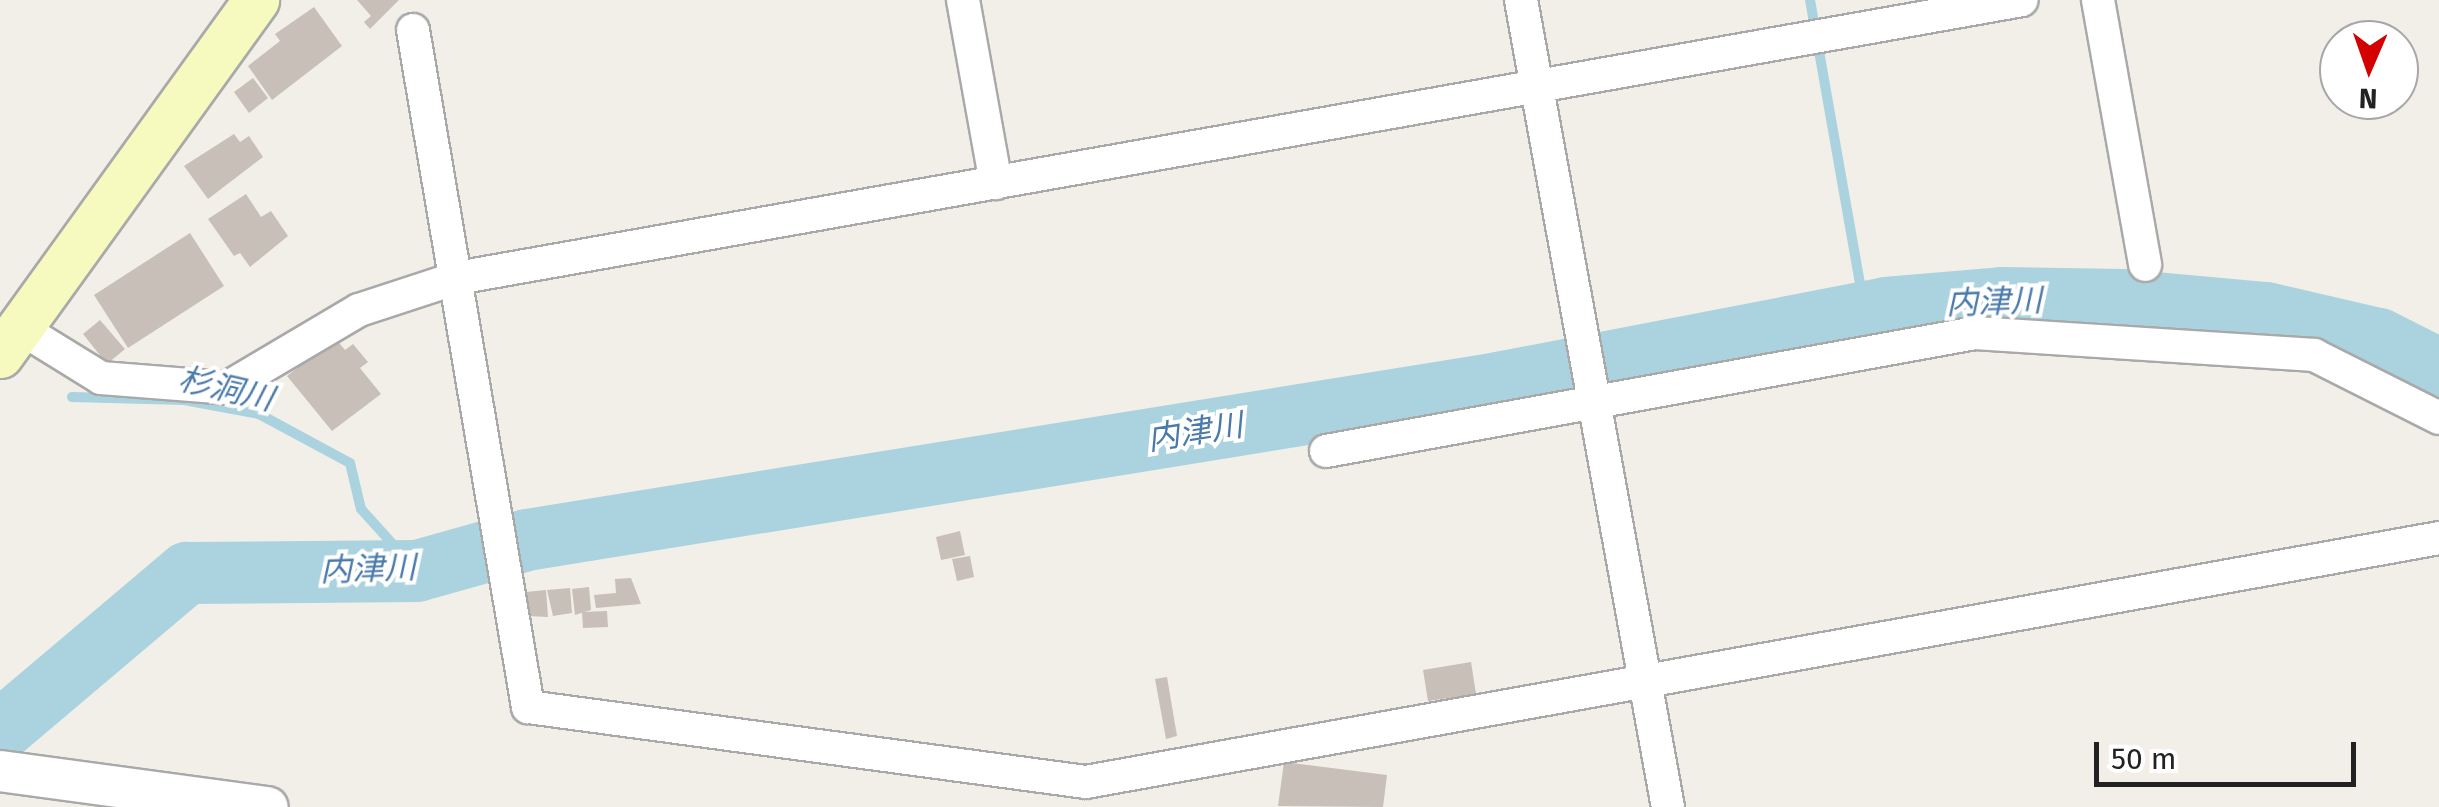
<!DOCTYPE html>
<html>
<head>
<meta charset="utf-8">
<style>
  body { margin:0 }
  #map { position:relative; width:2439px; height:807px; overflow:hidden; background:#f2efe9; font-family:"Fira Sans","Noto Sans JP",sans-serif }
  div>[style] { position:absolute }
  .stream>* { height:10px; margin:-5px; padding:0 5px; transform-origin:5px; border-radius:5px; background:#aad3df }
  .river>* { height:62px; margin:-31px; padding:0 31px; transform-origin:31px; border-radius:31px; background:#aad3df }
  .building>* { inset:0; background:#c7bfb8 }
  .roads { filter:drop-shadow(2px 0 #a9a9a9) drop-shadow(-2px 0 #a9a9a9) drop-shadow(0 2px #a9a9a9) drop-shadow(0 -2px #a9a9a9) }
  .minor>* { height:32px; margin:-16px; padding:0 16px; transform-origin:16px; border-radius:16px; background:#fff }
  .tertiary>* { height:40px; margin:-20px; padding:0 20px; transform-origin:20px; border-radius:20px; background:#fff }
  .secondary>* { height:45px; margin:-22.5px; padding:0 22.5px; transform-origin:22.5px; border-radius:22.5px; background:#f7fabf }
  span { translate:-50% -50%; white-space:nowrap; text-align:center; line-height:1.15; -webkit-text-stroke:8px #fff; paint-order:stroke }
  .water-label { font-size:32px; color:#4a7aab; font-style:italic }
  .north { position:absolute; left:2319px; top:20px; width:100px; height:100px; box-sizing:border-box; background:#fff; border:2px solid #a7a7a7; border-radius:50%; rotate:182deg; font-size:28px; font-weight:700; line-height:40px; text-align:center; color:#222 }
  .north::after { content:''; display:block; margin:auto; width:35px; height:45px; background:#d40000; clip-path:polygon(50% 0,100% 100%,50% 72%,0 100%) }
  .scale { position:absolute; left:2094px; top:742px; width:262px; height:45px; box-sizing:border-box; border:5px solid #222; border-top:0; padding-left:12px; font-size:30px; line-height:35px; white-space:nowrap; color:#222; -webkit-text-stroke:8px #fff; paint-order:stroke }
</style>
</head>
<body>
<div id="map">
  <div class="stream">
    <div style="left:1810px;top:0;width:289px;rotate:80deg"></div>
    <div style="left:1860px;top:285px;width:35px;rotate:41deg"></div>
    <div style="left:72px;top:397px;width:112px;rotate:1.5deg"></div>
    <div style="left:184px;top:400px;width:76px;rotate:10.6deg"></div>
    <div style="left:259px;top:414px;width:103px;rotate:28.3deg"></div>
    <div style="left:350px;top:463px;width:47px;rotate:76.6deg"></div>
    <div style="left:361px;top:509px;width:84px;rotate:47.9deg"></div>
  </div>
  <div class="river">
    <div style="left:0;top:731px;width:245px;rotate:-40.2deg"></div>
    <div style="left:187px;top:573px;width:230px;rotate:-0.5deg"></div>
    <div style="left:417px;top:571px;width:114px;rotate:-15.7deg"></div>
    <div style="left:527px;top:540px;width:984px;rotate:-9.18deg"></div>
    <div style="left:1498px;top:383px;width:395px;rotate:-10.9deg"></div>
    <div style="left:1886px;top:308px;width:116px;rotate:-4.9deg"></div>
    <div style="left:2002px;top:298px;width:121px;rotate:0.9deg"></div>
    <div style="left:2123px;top:300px;width:144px;rotate:5.2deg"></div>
    <div style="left:2266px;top:313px;width:116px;rotate:13deg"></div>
    <div style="left:2379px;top:339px;width:67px;rotate:26.6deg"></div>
  </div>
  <div class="building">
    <div style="clip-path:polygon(357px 0,399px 0,370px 29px,364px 22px,371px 16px)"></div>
    <div style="clip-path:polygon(314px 7px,342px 46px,272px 100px,248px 66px,280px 41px,275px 34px)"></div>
    <div style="clip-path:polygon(253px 78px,268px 98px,249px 113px,234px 92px)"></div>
    <div style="clip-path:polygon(234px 134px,240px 142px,249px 136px,263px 157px,208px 199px,184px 166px)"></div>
    <div style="clip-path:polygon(246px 194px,261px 217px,271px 211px,288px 236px,250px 267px,240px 253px,234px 256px,208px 219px)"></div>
    <div style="clip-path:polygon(190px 233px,224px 286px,128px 348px,94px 295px)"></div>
    <div style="clip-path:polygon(100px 320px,125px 349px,107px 364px,83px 334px)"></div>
    <div style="clip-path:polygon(335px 338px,345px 350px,353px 344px,368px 362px,360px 368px,381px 394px,332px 431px,287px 376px)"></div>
    <div style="clip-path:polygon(960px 531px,965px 555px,941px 560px,936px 537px)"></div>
    <div style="clip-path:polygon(970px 556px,974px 577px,957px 581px,952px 559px)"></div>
    <div style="clip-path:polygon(631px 578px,641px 604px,596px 608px,594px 595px,616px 593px,615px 579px)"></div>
    <div style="clip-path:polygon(589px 587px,591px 610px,575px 615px,572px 589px)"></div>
    <div style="clip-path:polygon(570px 588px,572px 613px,553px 616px,547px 590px)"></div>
    <div style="clip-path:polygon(546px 590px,548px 617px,528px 616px,526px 592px)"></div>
    <div style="clip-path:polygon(607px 611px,608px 627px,583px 628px,582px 612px)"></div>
    <div style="clip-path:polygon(1471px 662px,1476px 694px,1428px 701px,1423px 670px)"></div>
    <div style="clip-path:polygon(1167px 677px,1177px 736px,1166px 739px,1155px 679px)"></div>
    <div style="clip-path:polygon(1284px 762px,1387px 775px,1383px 807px,1278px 806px)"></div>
  </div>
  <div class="roads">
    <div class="minor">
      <div style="left:963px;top:0;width:186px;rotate:79.8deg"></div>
      <div style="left:1521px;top:0;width:820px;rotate:79.68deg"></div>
      <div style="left:2098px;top:0;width:269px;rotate:79.9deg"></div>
      <div style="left:413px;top:30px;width:687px;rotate:80.36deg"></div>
      <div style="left:528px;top:707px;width:563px;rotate:7.66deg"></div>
      <div style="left:1086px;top:782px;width:1375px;rotate:-10.22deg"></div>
      <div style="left:20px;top:328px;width:95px;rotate:31.7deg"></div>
      <div style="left:101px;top:378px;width:126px;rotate:4.5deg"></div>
      <div style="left:227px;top:388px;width:153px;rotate:-30.6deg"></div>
      <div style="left:359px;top:310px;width:103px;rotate:-18.1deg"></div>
      <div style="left:457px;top:278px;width:1589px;rotate:-10.07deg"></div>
      <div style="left:1326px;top:451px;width:660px;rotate:-10.3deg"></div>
      <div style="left:1975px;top:333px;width:340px;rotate:3.7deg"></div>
      <div style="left:2314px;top:355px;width:140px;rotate:26.7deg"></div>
    </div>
    <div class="tertiary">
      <div style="left:0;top:771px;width:270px;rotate:7.7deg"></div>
    </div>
    <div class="secondary">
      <div style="left:0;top:355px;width:438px;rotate:-54.2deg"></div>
    </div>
  </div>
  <div class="water-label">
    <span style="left:1994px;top:302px;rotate:-2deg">内津川</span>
    <span style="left:226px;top:389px;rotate:13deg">杉洞川</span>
    <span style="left:1195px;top:432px;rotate:-9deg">内津川</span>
    <span style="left:368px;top:569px;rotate:-2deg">内津川</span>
  </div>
  <div class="north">N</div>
  <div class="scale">50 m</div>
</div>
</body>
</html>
